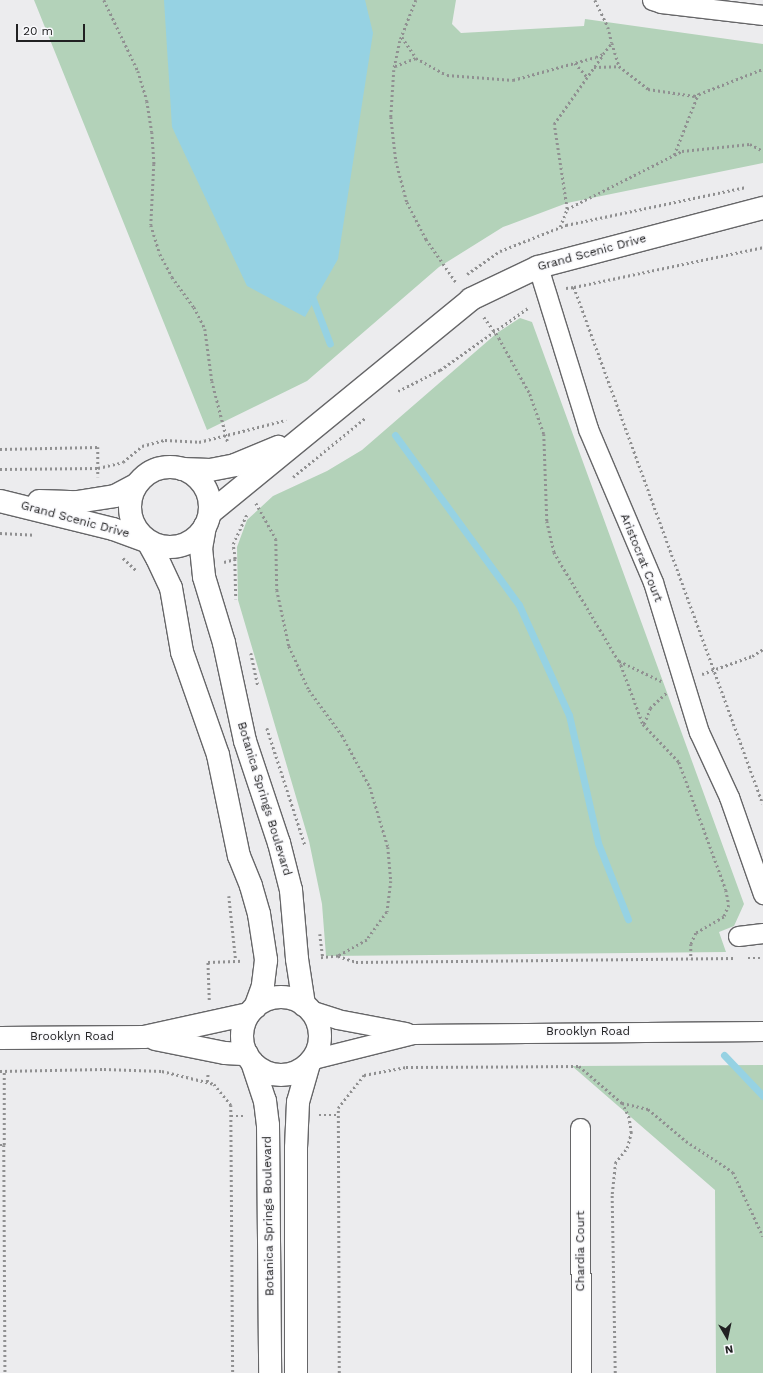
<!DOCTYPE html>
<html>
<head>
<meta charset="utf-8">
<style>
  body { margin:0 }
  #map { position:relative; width:763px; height:1373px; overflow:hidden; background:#ececee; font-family:"Work Sans",sans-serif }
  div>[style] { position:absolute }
  .green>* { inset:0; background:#b3d2b9 }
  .water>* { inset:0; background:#96d2e3 }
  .stream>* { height:7px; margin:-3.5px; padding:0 3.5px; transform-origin:3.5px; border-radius:3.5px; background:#96d2e3 }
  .path>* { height:2.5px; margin-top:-1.25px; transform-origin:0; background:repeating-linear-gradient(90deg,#909091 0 2px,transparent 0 5px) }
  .roads { filter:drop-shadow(1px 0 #666668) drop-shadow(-1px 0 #666668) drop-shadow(0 1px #666668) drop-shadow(0 -1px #666668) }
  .street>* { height:19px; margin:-9.5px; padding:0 9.5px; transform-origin:9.5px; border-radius:9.5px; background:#fff }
  .secondary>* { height:22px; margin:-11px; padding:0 11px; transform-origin:11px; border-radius:11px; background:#fff }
  .secondary>.ring { margin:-11px; padding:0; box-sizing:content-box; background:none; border:22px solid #fff; border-radius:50% }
  span { translate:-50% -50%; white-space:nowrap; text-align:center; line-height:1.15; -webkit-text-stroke:3px #f9f9fc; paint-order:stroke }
  .street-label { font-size:12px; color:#212122 }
  .north { position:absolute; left:707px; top:1317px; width:40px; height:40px; -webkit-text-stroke:3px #f9f9fc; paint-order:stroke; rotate:171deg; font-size:11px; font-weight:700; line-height:16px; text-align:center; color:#212122 }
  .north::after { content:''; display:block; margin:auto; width:14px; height:18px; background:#212122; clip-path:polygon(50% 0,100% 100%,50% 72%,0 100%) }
  .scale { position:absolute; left:16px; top:24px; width:69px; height:18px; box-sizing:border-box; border:2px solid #212122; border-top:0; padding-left:5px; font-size:12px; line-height:14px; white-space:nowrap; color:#212122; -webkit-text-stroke:3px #f9f9fc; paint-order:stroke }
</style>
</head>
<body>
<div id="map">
  <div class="green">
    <div style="clip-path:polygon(34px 0,456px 0,452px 24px,461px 33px,584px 26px,585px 19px,763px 44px,763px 163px,567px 203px,503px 227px,439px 267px,307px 381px,207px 430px)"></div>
    <div style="clip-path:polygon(520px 318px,532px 322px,744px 904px,734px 926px,719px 932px,726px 952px,326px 956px,322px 904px,309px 841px,238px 600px,237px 547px,247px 520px,273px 496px,327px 471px,362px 450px,497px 333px)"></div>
    <div style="clip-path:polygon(763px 1065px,763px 1373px,716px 1373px,715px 1190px,572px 1066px)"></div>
  </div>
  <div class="water">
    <div style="clip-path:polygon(164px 0,365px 0,373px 33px,338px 259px,305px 317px,247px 286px,172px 127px)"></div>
  </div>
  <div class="stream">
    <div style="left:311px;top:294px;width:53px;rotate:69.2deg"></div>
    <div style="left:395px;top:435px;width:210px;rotate:53.9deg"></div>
    <div style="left:519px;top:605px;width:121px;rotate:65.6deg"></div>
    <div style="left:569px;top:715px;width:131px;rotate:77.2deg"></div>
    <div style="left:598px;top:843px;width:82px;rotate:68.5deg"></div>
    <div style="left:724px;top:1055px;width:57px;rotate:46.4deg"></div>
  </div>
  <div class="path">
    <div style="left:104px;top:0;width:79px;rotate:64.4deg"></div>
    <div style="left:138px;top:71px;width:31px;rotate:73deg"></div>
    <div style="left:147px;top:101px;width:31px;rotate:81deg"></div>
    <div style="left:152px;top:132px;width:32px;rotate:86deg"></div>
    <div style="left:154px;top:164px;width:61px;rotate:92.8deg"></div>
    <div style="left:151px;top:225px;width:30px;rotate:73deg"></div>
    <div style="left:160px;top:254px;width:26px;rotate:62deg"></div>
    <div style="left:172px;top:277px;width:37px;rotate:54deg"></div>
    <div style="left:194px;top:307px;width:25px;rotate:63deg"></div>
    <div style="left:205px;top:329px;width:52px;rotate:82.3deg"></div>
    <div style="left:212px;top:381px;width:64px;rotate:75.5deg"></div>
    <div style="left:416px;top:0;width:44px;rotate:111.3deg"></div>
    <div style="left:400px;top:41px;width:30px;rotate:102deg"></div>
    <div style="left:394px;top:70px;width:47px;rotate:93.7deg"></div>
    <div style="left:391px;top:117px;width:44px;rotate:83.5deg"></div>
    <div style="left:396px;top:161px;width:42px;rotate:75deg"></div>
    <div style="left:407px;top:202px;width:42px;rotate:62.8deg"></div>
    <div style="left:426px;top:239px;width:52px;rotate:55.1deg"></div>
    <div style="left:595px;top:0;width:30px;rotate:64deg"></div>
    <div style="left:608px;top:27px;width:16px;rotate:76deg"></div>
    <div style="left:402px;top:37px;width:25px;rotate:56deg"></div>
    <div style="left:416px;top:58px;width:35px;rotate:29deg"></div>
    <div style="left:447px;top:75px;width:66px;rotate:4.3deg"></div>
    <div style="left:513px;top:80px;width:86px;rotate:-15.5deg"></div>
    <div style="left:596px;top:57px;width:8px;rotate:-23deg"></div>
    <div style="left:603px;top:54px;width:14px;rotate:-51deg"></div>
    <div style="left:612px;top:43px;width:24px;rotate:73deg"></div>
    <div style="left:619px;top:66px;width:37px;rotate:38deg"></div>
    <div style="left:648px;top:89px;width:47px;rotate:8.7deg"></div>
    <div style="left:694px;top:96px;width:74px;rotate:-21.4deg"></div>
    <div style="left:575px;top:63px;width:18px;rotate:49deg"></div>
    <div style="left:395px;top:66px;width:22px;rotate:-21deg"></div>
    <div style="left:594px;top:67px;width:25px;rotate:-2deg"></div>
    <div style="left:674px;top:155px;width:66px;rotate:-68.5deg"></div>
    <div style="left:567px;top:209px;width:86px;rotate:-98.7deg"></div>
    <div style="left:554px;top:124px;width:83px;rotate:-54.8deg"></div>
    <div style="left:560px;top:227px;width:19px;rotate:-69deg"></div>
    <div style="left:567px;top:209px;width:129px;rotate:-26.8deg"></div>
    <div style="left:682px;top:151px;width:68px;rotate:-5.9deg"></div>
    <div style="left:750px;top:144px;width:15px;rotate:28deg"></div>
    <div style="left:467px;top:274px;width:40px;rotate:-34.9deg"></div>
    <div style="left:500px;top:251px;width:71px;rotate:-21.5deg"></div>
    <div style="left:566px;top:225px;width:184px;rotate:-11.9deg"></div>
    <div style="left:574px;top:287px;width:193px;rotate:-11.9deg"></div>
    <div style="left:566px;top:288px;width:8px;rotate:-7deg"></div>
    <div style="left:574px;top:287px;width:550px;rotate:69.92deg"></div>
    <div style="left:484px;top:317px;width:26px;rotate:54deg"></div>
    <div style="left:499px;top:338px;width:64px;rotate:61deg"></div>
    <div style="left:530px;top:394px;width:42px;rotate:70.7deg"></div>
    <div style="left:544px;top:434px;width:87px;rotate:88deg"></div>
    <div style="left:547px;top:521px;width:32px;rotate:77deg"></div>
    <div style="left:554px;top:552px;width:131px;rotate:59.3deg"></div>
    <div style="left:621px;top:665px;width:63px;rotate:69.6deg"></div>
    <div style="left:643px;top:724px;width:52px;rotate:46.5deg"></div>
    <div style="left:679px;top:762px;width:136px;rotate:69.8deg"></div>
    <div style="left:726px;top:890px;width:15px;rotate:79deg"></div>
    <div style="left:729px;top:905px;width:13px;rotate:113deg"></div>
    <div style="left:724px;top:917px;width:32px;rotate:150deg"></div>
    <div style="left:696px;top:933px;width:12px;rotate:114deg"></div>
    <div style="left:691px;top:944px;width:15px;rotate:90deg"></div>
    <div style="left:398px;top:391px;width:47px;rotate:-26.6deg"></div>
    <div style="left:440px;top:370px;width:108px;rotate:-35.2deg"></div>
    <div style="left:0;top:449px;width:98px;rotate:-1.2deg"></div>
    <div style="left:98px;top:447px;width:30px;rotate:90deg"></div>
    <div style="left:0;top:469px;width:98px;rotate:-0.6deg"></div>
    <div style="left:98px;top:468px;width:26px;rotate:-13deg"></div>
    <div style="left:123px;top:462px;width:25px;rotate:-40deg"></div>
    <div style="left:142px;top:446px;width:24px;rotate:-15deg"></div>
    <div style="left:165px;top:440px;width:34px;rotate:3deg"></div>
    <div style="left:199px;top:442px;width:90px;rotate:-14.2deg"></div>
    <div style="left:293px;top:477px;width:93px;rotate:-39.3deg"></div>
    <div style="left:256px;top:503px;width:41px;rotate:60.9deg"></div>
    <div style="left:276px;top:539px;width:51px;rotate:88.9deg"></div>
    <div style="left:277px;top:590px;width:57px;rotate:77.9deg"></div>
    <div style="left:289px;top:646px;width:48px;rotate:65.6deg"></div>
    <div style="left:309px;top:690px;width:56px;rotate:53.7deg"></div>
    <div style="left:342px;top:735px;width:59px;rotate:61.7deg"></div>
    <div style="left:370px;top:787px;width:63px;rotate:73.3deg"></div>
    <div style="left:388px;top:847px;width:34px;rotate:85deg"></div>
    <div style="left:391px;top:881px;width:31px;rotate:97deg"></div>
    <div style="left:387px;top:912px;width:34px;rotate:126deg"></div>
    <div style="left:367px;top:940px;width:33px;rotate:151deg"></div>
    <div style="left:338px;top:956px;width:18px;rotate:174deg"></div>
    <div style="left:0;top:533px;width:34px;rotate:3deg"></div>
    <div style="left:123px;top:558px;width:19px;rotate:43deg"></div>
    <div style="left:235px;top:559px;width:40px;rotate:88.6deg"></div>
    <div style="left:224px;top:562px;width:11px;rotate:-15deg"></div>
    <div style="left:235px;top:559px;width:15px;rotate:-98deg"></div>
    <div style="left:233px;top:544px;width:33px;rotate:-65deg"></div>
    <div style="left:251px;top:653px;width:34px;rotate:78deg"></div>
    <div style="left:619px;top:661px;width:47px;rotate:25.5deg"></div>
    <div style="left:702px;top:674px;width:53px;rotate:-19.8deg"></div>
    <div style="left:752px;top:656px;width:13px;rotate:-32deg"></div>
    <div style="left:644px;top:724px;width:17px;rotate:-69deg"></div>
    <div style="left:650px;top:708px;width:22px;rotate:-43deg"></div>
    <div style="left:267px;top:728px;width:123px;rotate:72deg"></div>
    <div style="left:229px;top:896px;width:65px;rotate:83.9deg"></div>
    <div style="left:320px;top:934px;width:23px;rotate:83deg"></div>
    <div style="left:338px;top:956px;width:19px;rotate:18deg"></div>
    <div style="left:356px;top:962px;width:379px;rotate:-0.6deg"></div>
    <div style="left:748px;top:958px;width:15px"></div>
    <div style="left:209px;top:1000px;width:38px;rotate:-92deg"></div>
    <div style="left:208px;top:962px;width:35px;rotate:-2deg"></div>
    <div style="left:0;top:1071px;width:104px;rotate:-1.1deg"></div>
    <div style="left:104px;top:1069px;width:58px;rotate:2deg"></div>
    <div style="left:162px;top:1071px;width:54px;rotate:14deg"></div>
    <div style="left:214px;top:1084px;width:27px;rotate:51deg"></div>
    <div style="left:231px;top:1105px;width:268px;rotate:89.6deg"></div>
    <div style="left:207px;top:1082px;width:9px;rotate:-84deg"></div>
    <div style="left:319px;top:1115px;width:19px"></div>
    <div style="left:231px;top:1116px;width:13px"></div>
    <div style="left:0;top:1145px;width:4px"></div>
    <div style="left:4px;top:1145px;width:74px;rotate:-90deg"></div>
    <div style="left:4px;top:1145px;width:228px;rotate:89.7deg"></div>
    <div style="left:339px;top:1373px;width:265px;rotate:-90.2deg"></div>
    <div style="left:338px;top:1108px;width:42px;rotate:-51.8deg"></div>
    <div style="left:364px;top:1075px;width:43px;rotate:-10.8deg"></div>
    <div style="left:406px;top:1067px;width:173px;rotate:-0.3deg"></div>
    <div style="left:579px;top:1066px;width:57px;rotate:40.7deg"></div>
    <div style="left:622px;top:1103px;width:27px;rotate:13deg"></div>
    <div style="left:648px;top:1109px;width:50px;rotate:40.1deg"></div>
    <div style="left:686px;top:1141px;width:56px;rotate:33.4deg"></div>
    <div style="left:733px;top:1172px;width:71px;rotate:64.9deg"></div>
    <div style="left:615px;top:1373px;width:179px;rotate:-91deg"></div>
    <div style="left:612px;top:1194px;width:31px;rotate:-84deg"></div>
    <div style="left:615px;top:1163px;width:19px;rotate:-51deg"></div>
    <div style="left:627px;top:1148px;width:16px;rotate:-75deg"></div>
    <div style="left:631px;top:1133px;width:15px;rotate:-98deg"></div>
    <div style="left:629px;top:1118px;width:17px;rotate:-115deg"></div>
  </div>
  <div class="roads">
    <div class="street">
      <div style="left:652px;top:0;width:9px;rotate:18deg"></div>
      <div style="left:661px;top:3px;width:103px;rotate:6.7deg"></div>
      <div style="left:538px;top:267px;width:170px;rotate:72.8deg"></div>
      <div style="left:588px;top:429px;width:166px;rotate:67deg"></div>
      <div style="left:653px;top:582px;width:157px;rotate:73deg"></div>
      <div style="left:699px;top:732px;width:72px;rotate:65.2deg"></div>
      <div style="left:729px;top:797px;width:103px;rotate:70.7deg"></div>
      <div style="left:738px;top:936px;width:25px;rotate:-7deg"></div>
      <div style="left:310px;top:1010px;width:28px;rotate:18deg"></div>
      <div style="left:337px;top:1019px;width:70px;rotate:10.7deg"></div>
      <div style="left:313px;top:1059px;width:103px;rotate:-14deg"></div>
      <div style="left:413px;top:1034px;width:350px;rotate:-0.5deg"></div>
      <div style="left:580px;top:1128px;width:245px;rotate:89.8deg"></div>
    </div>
    <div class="secondary">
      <div class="ring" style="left:130px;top:467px;width:58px;height:58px"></div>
      <div style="left:182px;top:469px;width:28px;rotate:2deg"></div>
      <div style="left:210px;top:470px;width:25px;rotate:-11deg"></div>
      <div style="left:235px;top:465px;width:47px;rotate:-22.7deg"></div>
      <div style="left:0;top:501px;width:116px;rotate:13.9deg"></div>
      <div style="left:113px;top:529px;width:37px;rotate:20deg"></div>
      <div style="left:148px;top:542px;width:18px;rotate:61deg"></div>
      <div style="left:157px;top:558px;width:33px;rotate:65deg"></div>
      <div style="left:171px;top:588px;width:65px;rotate:80.2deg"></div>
      <div style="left:182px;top:652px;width:109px;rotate:70.7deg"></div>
      <div style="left:218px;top:755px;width:103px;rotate:78.3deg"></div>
      <div style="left:239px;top:856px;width:32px;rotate:68deg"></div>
      <div style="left:251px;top:886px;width:29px;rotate:74deg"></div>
      <div style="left:259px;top:914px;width:47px;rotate:81.3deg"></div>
      <div style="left:266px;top:960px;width:26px;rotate:97deg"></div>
      <div style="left:263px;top:986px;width:23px;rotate:110deg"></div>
      <div style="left:39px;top:501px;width:38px;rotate:2deg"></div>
      <div style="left:77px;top:502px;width:38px;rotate:-9deg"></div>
      <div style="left:115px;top:496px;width:24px;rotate:-28deg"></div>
      <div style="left:210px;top:513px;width:338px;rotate:-39.3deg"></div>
      <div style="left:471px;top:299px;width:74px;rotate:-25.5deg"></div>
      <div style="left:538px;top:267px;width:233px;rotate:-14.7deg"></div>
      <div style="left:205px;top:526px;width:22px;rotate:100deg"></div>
      <div style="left:201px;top:548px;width:29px;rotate:84deg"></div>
      <div style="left:204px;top:577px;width:69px;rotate:73.1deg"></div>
      <div style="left:224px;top:643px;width:100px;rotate:77.9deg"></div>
      <div style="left:245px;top:741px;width:108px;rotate:71.6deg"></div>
      <div style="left:279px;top:843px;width:49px;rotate:75.7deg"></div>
      <div style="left:291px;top:890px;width:69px;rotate:85deg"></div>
      <div style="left:297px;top:959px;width:47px;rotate:81.3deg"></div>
      <div class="ring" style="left:242px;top:997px;width:56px;height:56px"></div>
      <div style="left:0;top:1038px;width:144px;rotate:-0.4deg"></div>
      <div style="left:144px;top:1037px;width:107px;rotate:-12.4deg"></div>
      <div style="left:155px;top:1039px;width:71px;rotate:11.3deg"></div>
      <div style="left:225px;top:1053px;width:22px;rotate:3deg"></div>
      <div style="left:252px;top:1062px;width:41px;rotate:71.6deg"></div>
      <div style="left:265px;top:1101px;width:24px;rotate:83deg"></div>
      <div style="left:268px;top:1125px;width:248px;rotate:89.5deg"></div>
      <div style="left:296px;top:1373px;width:225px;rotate:-90deg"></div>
      <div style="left:296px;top:1148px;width:46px;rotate:-87.5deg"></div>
      <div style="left:298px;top:1102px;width:40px;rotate:-74deg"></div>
    </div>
  </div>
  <div class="street-label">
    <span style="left:592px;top:253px;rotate:-15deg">Grand Scenic Drive</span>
    <span style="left:75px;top:520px;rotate:15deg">Grand Scenic Drive</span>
    <span style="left:641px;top:558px;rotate:68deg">Aristocrat Court</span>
    <span style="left:264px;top:799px;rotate:73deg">Botanica Springs Boulevard</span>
    <span style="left:588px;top:1032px">Brooklyn Road</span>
    <span style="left:72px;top:1037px">Brooklyn Road</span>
    <span style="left:269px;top:1216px;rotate:-91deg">Botanica Springs Boulevard</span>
    <span style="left:581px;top:1251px;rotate:-90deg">Chardia Court</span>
  </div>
  <div class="north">N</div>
  <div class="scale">20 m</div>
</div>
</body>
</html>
